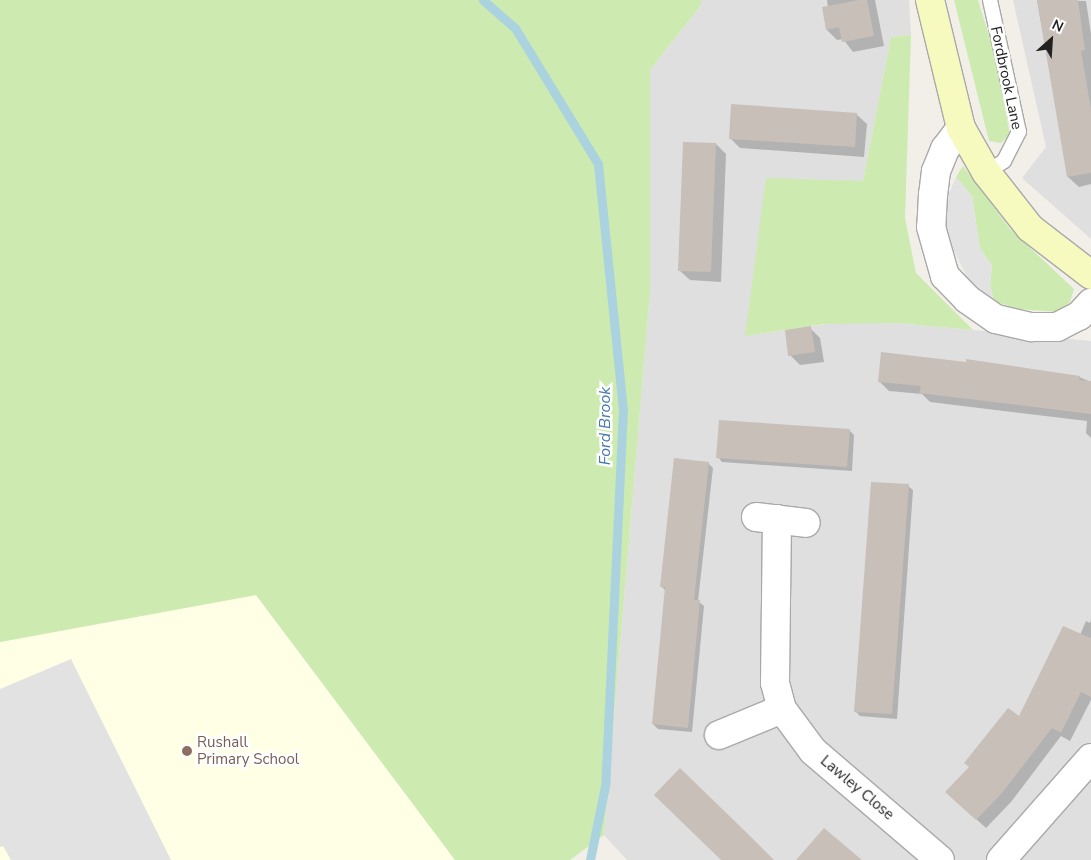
<!DOCTYPE html>
<html>
<head>
<meta charset="utf-8">
<style>
  body { margin:0 }
  #map { position:relative; width:1091px; height:860px; overflow:hidden; background:#f2efe9; font-family:"Nunito Sans",sans-serif }
  div>[style] { position:absolute }
  .residential>* { inset:0; background:#e0dfdf }
  .education>* { inset:0; background:#ffffe5 }
  .grass>* { inset:0; background:#cdebb0 }
  .parking>* { inset:0; background:#e2e2e2 }
  .shadow>* { inset:0; background:#0003 }
  .stream>* { height:9px; margin:-4.5px; padding:0 4.5px; transform-origin:4.5px; border-radius:4.5px; background:#aad3df }
  .building>* { inset:0; background:#c7bfb8 }
  .roads { filter:drop-shadow(1px 0 #a9a9a9) drop-shadow(-1px 0 #a9a9a9) drop-shadow(0 1px #a9a9a9) drop-shadow(0 -1px #a9a9a9) }
  .lane>* { height:14px; margin:-7px; padding:0 7px; transform-origin:7px; border-radius:7px; background:#fff }
  .street>* { height:28px; margin:-14px; padding:0 14px; transform-origin:14px; border-radius:14px; background:#fff }
  .secondary>* { height:28px; margin:-14px; padding:0 14px; transform-origin:14px; border-radius:14px; background:#f7fabf }
  .dots>* { width:14px; height:14px; translate:-50% -50%; box-sizing:border-box; border:2px solid #fff; border-radius:50% }
  span { translate:-50% -50%; white-space:nowrap; text-align:center; line-height:1.15; -webkit-text-stroke:5px #fff; paint-order:stroke }
  .street-label { font-size:15px; color:#222 }
  .education-label { font-size:15px; color:#785e54 }
  .left { translate:0 -50%; text-align:left }
  .water-label { font-size:16px; color:#4a7aab; font-style:italic }
  .north { position:absolute; left:1026px; top:15px; width:50px; height:50px; -webkit-text-stroke:4px #fff; paint-order:stroke; rotate:26deg; font-size:14px; font-weight:700; line-height:20px; text-align:center; color:#222 }
  .north::after { content:''; display:block; margin:auto; width:18px; height:22px; background:#222; clip-path:polygon(50% 0,100% 100%,50% 72%,0 100%) }
</style>
</head>
<body>
<div id="map">
  <div class="residential">
    <div style="clip-path:polygon(701px 0,909px 0,911px 35px,891px 37px,863px 181px,766px 333px,833px 323px,897px 323px,1091px 341px,1091px 860px,627px 860px,604px 835px,650px 292px,650px 70px,701px 5px)"></div>
    <div style="clip-path:polygon(1013px 0,1091px 0,1091px 239px,1022px 178px,1046px 147px)"></div>
  </div>
  <div class="education">
    <div style="clip-path:polygon(256px 595px,455px 860px,0 860px,0 642px)"></div>
  </div>
  <div class="grass">
    <div style="clip-path:polygon(0 0,701px 0,701px 5px,650px 70px,650px 292px,604px 835px,570px 860px,455px 860px,256px 595px,0 642px)"></div>
    <div style="clip-path:polygon(954px 0,978px 0,996px 58px,1010px 135px,1001px 143px,989px 141px)"></div>
    <div style="clip-path:polygon(911px 35px,905px 218px,916px 273px,973px 330px,897px 323px,824px 324px,745px 336px,766px 178px,863px 181px,891px 37px)"></div>
    <div style="clip-path:polygon(963px 166px,1010px 229px,1074px 289px,1070px 302px,1059px 312px,1017px 309px,994px 301px,990px 286px,992px 265px,980px 249px,972px 196px,956px 177px)"></div>
  </div>
  <div class="parking">
    <div style="clip-path:polygon(956px 177px,972px 196px,980px 249px,992px 265px,990px 286px,994px 301px,968px 279px,947px 237px,947px 198px)"></div>
    <div style="clip-path:polygon(71px 659px,171px 860px,11px 860px,3px 846px,0 847px,0 689px)"></div>
  </div>
  <div class="shadow">
    <div style="clip-path:polygon(827px 0,875px 0,884px 46px,853px 52px,843px 39px,837px 40px,827px 30px,823px 8px,828px 7px)"></div>
    <div style="clip-path:polygon(1037px 0,1086px 1px,1091px 34px,1091px 184px,1079px 187px,1068px 177px)"></div>
    <div style="clip-path:polygon(856px 114px,867px 124px,864px 157px,740px 148px,730px 138px)"></div>
    <div style="clip-path:polygon(716px 144px,726px 154px,721px 282px,690px 280px,679px 270px)"></div>
    <div style="clip-path:polygon(810px 328px,820px 338px,824px 362px,800px 365px,790px 355px)"></div>
    <div style="clip-path:polygon(1079px 377px,1091px 382px,1091px 438px,1086px 433px,1087px 421px,930px 402px,922px 394px,889px 391px,880px 382px)"></div>
    <div style="clip-path:polygon(849px 430px,854px 435px,852px 471px,722px 462px,718px 457px)"></div>
    <div style="clip-path:polygon(708px 463px,713px 468px,698px 601px,704px 606px,692px 732px,658px 729px,653px 724px,666px 591px,661px 586px)"></div>
    <div style="clip-path:polygon(908px 486px,913px 490px,897px 719px,860px 716px,855px 711px)"></div>
    <div style="clip-path:polygon(1091px 619px,1091px 700px,1070px 741px,1061px 736px,1011px 802px,986px 828px,956px 801px,1080px 635px,1086px 621px,1090px 623px)"></div>
  </div>
  <div class="stream">
    <div style="left:483px;top:0;width:43px;rotate:41.2deg"></div>
    <div style="left:515px;top:28px;width:159px;rotate:58.6deg"></div>
    <div style="left:598px;top:164px;width:246px;rotate:84.2deg"></div>
    <div style="left:623px;top:409px;width:377px;rotate:92.7deg"></div>
    <div style="left:605px;top:786px;width:76px;rotate:101.5deg"></div>
  </div>
  <div class="building">
    <div style="clip-path:polygon(859px 0,867px 0,874px 36px,842px 42px,839px 27px,826px 30px,822px 7px)"></div>
    <div style="clip-path:polygon(1037px 0,1078px 0,1085px 50px,1081px 51px,1091px 109px,1091px 173px,1067px 177px)"></div>
    <div style="clip-path:polygon(731px 104px,857px 113px,855px 147px,729px 139px)"></div>
    <div style="clip-path:polygon(683px 142px,716px 143px,711px 272px,678px 271px)"></div>
    <div style="clip-path:polygon(811px 326px,815px 352px,788px 356px,785px 330px)"></div>
    <div style="clip-path:polygon(881px 352px,966px 362px,966px 359px,1080px 376px,1079px 380px,1091px 381px,1091px 414px,919px 393px,921px 386px,878px 382px)"></div>
    <div style="clip-path:polygon(719px 420px,850px 429px,847px 467px,716px 458px)"></div>
    <div style="clip-path:polygon(674px 458px,709px 462px,694px 600px,700px 600px,688px 728px,652px 724px,665px 587px,660px 587px)"></div>
    <div style="clip-path:polygon(871px 482px,909px 484px,892px 714px,854px 712px)"></div>
    <div style="clip-path:polygon(1063px 626px,1091px 638px,1091px 697px,1081px 692px,1061px 733px,1052px 728px,1002px 793px,976px 820px,945px 792px,969px 767px,964px 763px,1008px 708px,1019px 716px)"></div>
    <div style="clip-path:polygon(680px 768px,750px 836px,774px 860px,721px 860px,654px 795px)"></div>
    <div style="clip-path:polygon(824px 828px,862px 860px,796px 860px)"></div>
  </div>
  <div class="roads">
    <div class="lane">
      <div style="left:986px;top:172px;width:21px;rotate:-31deg"></div>
      <div style="left:1004px;top:161px;width:33px;rotate:-63deg"></div>
      <div style="left:1019px;top:132px;width:135px;rotate:-102.4deg"></div>
    </div>
    <div class="street">
      <div style="left:961px;top:128px;width:26px;rotate:127deg"></div>
      <div style="left:945px;top:149px;width:24px;rotate:112deg"></div>
      <div style="left:936px;top:171px;width:23px;rotate:97deg"></div>
      <div style="left:933px;top:194px;width:33px;rotate:93deg"></div>
      <div style="left:931px;top:227px;width:51px;rotate:74.1deg"></div>
      <div style="left:945px;top:276px;width:32px;rotate:46deg"></div>
      <div style="left:967px;top:299px;width:35px;rotate:35deg"></div>
      <div style="left:996px;top:319px;width:37px;rotate:13deg"></div>
      <div style="left:1032px;top:327px;width:25px"></div>
      <div style="left:1057px;top:327px;width:25px;rotate:-27deg"></div>
      <div style="left:1079px;top:316px;width:18px;rotate:-47deg"></div>
      <div style="left:756px;top:517px;width:50px;rotate:6.8deg"></div>
      <div style="left:777px;top:519px;width:164px;rotate:90.7deg"></div>
      <div style="left:775px;top:683px;width:27px;rotate:75deg"></div>
      <div style="left:782px;top:709px;width:52px;rotate:53.6deg"></div>
      <div style="left:813px;top:751px;width:167px;rotate:40.6deg"></div>
      <div style="left:719px;top:735px;width:68px;rotate:-22.4deg"></div>
      <div style="left:1001px;top:860px;width:136px;rotate:-48.6deg"></div>
    </div>
    <div class="secondary">
      <div style="left:930px;top:0;width:132px;rotate:76.4deg"></div>
      <div style="left:961px;top:128px;width:51px;rotate:60.4deg"></div>
      <div style="left:986px;top:172px;width:71px;rotate:51.8deg"></div>
      <div style="left:1030px;top:228px;width:77px;rotate:37.6deg"></div>
    </div>
  </div>
  <div class="dots">
    <div style="left:187px;top:751px;background:#8d6e63"></div>
  </div>
  <div class="street-label">
    <span style="left:1006px;top:78px;rotate:78deg">Fordbrook Lane</span>
    <span style="left:857px;top:788px;rotate:40deg">Lawley Close</span>
  </div>
  <div class="education-label">
    <span class="left" style="left:197px;top:751px">Rushall<br>Primary School</span>
  </div>
  <div class="water-label">
    <span style="left:605px;top:426px;rotate:-90deg">Ford Brook</span>
  </div>
  <div class="north">N</div>
</div>
</body>
</html>
